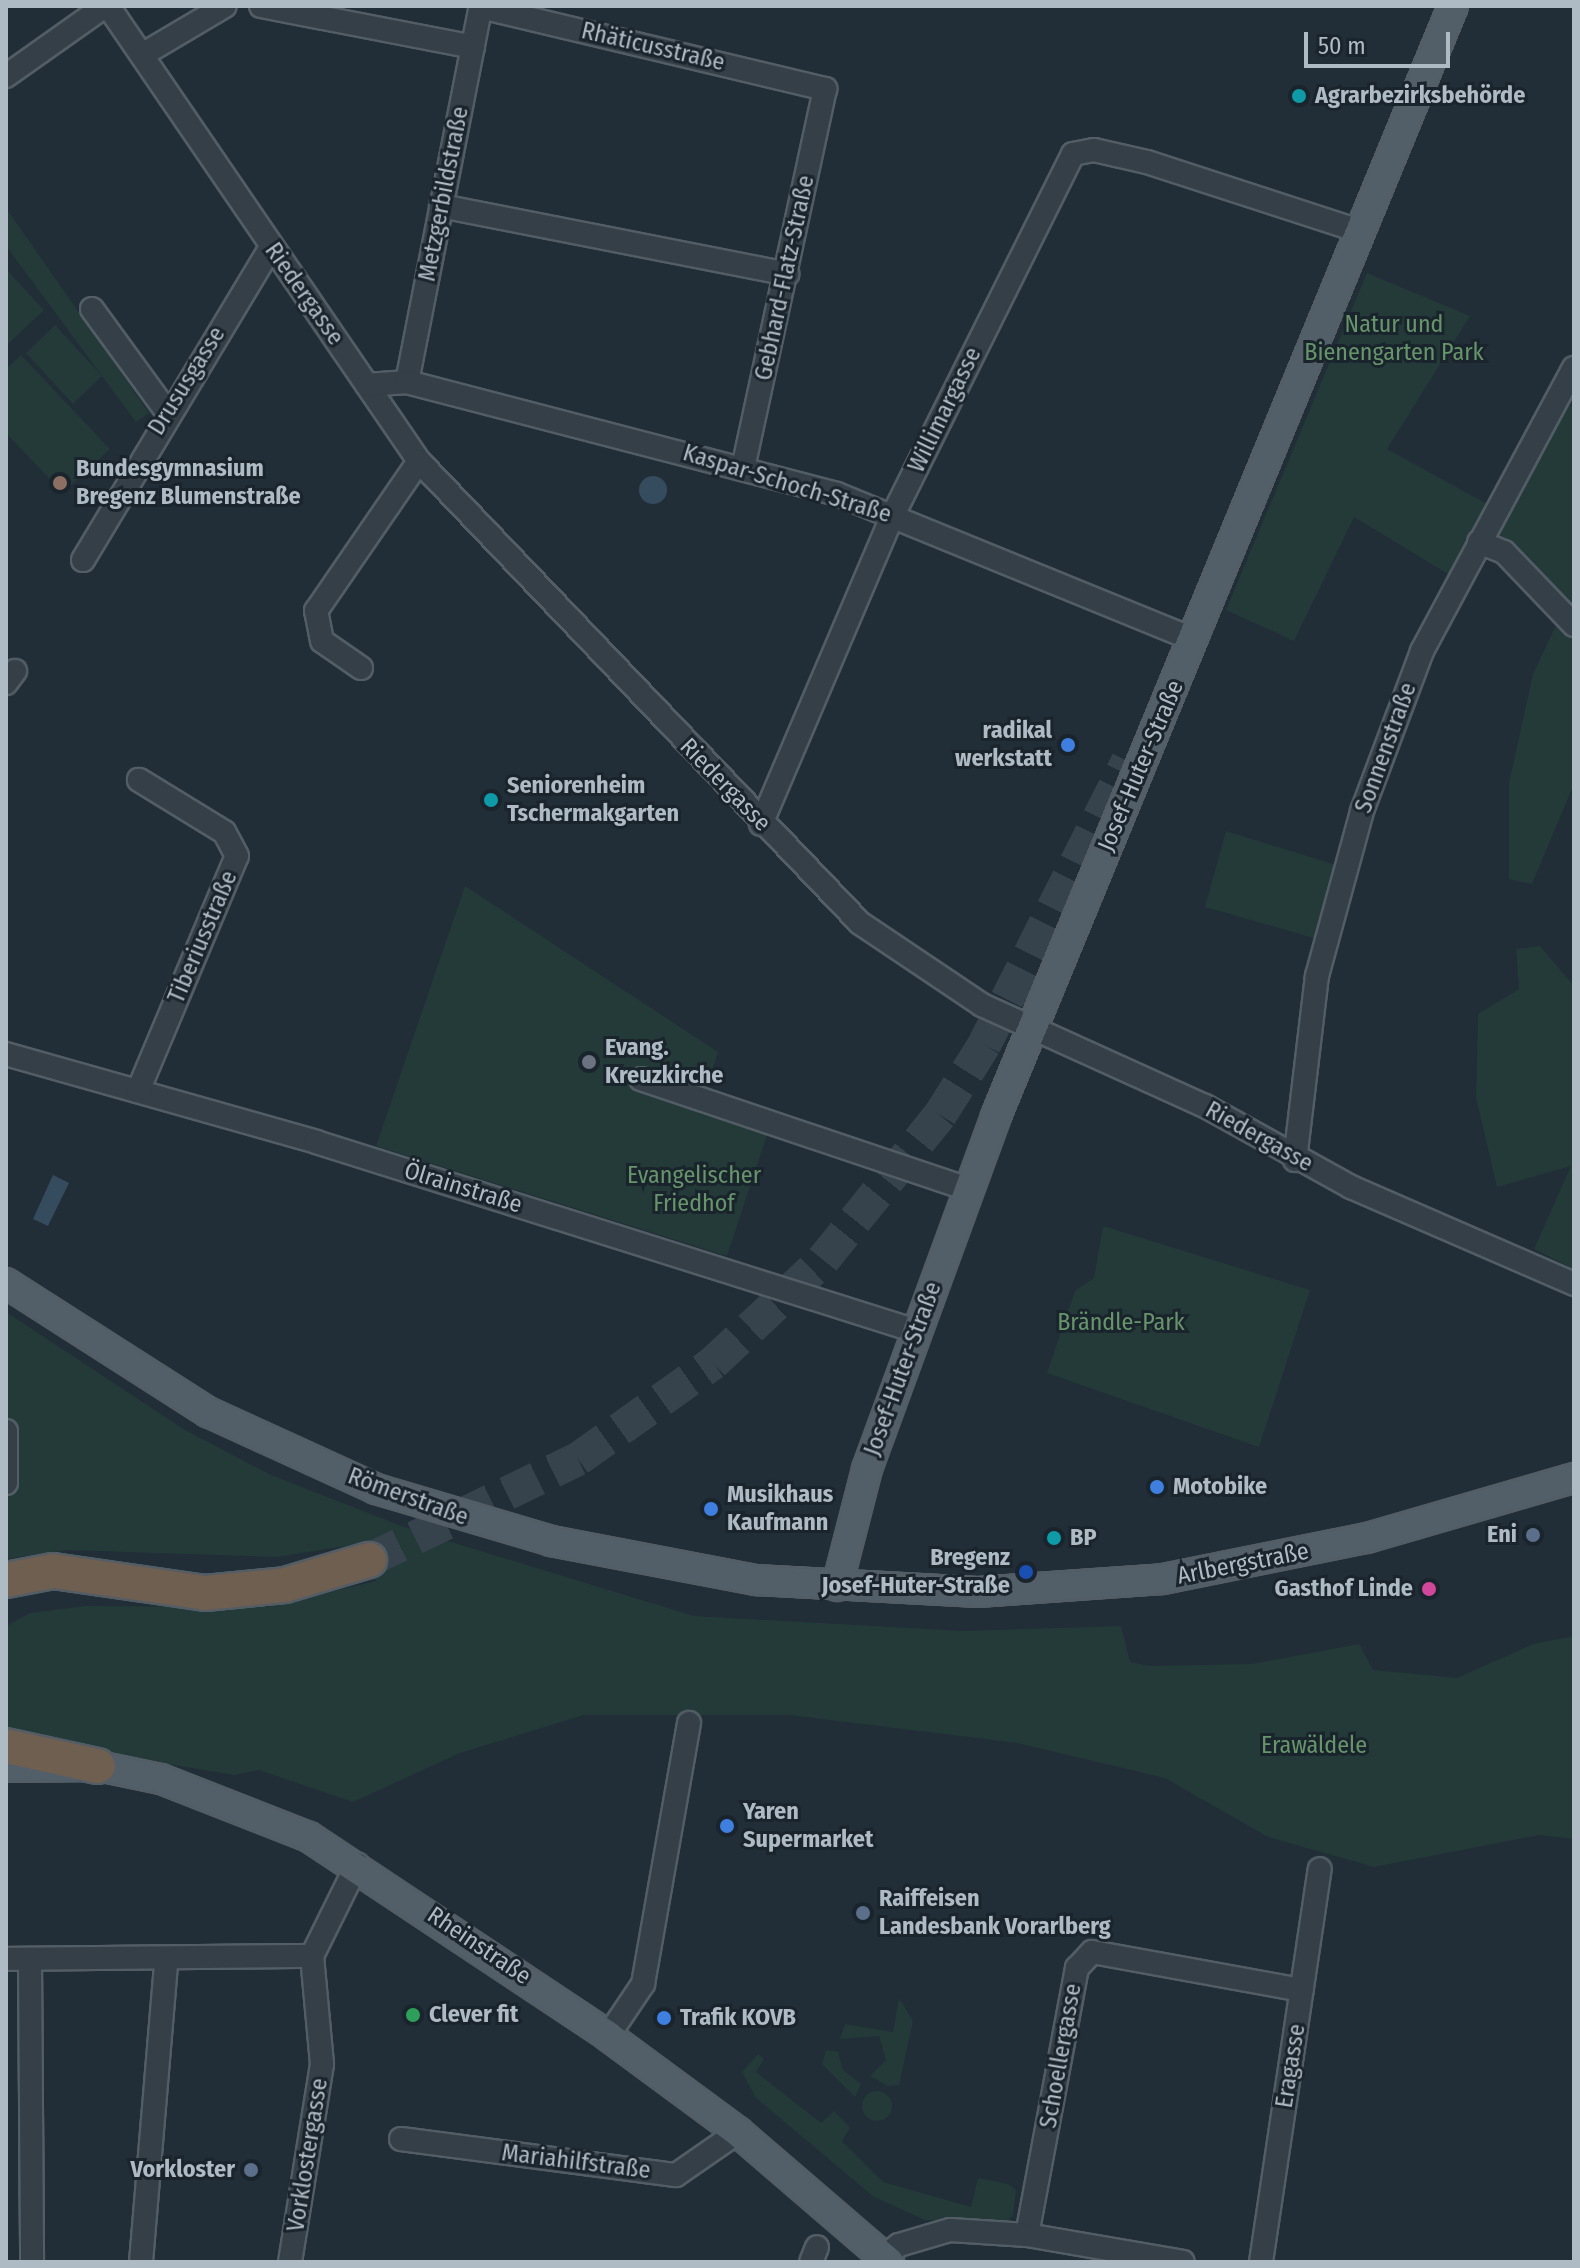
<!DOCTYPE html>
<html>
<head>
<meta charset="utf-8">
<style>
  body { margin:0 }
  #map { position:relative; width:1580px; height:2268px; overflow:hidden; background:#212d37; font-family:"Fira Sans Condensed",sans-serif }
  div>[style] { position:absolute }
  .green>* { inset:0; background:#243a39 }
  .round { border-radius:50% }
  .water>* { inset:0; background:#354b5e }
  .highway-tunnel>* { height:34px; margin-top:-17px; transform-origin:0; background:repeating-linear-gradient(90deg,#36424c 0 34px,transparent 0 51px) }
  .roads { filter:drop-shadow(2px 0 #525d65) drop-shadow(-2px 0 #525d65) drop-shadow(0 2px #525d65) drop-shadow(0 -2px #525d65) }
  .minor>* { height:22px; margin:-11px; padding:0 11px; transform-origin:11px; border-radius:11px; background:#343f48 }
  .major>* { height:28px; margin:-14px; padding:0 14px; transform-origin:14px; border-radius:14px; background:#525e68 }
  .highway>* { height:34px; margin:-17px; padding:0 17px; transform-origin:17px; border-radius:17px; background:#6e5f51 }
  .dots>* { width:22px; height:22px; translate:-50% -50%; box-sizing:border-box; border:4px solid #1a242c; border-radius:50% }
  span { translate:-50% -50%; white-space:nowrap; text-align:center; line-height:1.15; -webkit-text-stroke:6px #1a242c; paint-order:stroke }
  .street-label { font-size:24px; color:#aebac4 }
  .poi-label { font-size:24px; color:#aebac4; font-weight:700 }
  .left { translate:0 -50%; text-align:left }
  .right { translate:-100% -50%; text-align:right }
  .park-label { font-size:24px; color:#67946b }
  .frame { position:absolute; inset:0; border:8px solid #aebac4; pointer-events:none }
  .scale { position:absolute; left:1304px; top:32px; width:146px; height:36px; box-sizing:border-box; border:4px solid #aebac4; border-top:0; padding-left:10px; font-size:24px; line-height:28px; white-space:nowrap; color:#aebac4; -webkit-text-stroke:6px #1a242c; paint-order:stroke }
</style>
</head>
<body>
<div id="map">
  <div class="green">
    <div style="clip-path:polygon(6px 208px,149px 413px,136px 422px,6px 246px)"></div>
    <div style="clip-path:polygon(6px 269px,44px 310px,6px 346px)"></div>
    <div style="clip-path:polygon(1367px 273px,1470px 316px,1387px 449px,1498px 510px,1564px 401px,1574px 409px,1574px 784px,1532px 884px,1509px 879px,1509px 783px,1533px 674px,1558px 621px,1501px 562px,1481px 557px,1463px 583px,1354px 517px,1294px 641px,1226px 610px)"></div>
    <div style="clip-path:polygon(55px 325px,102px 376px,73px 404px,26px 353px)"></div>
    <div style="clip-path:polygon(21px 355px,110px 449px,63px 493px,6px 433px,6px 369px)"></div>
    <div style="clip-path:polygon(1226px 831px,1336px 865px,1314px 938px,1205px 907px)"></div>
    <div style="clip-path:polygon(465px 886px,718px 1052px,699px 1113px,767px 1135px,727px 1256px,376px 1146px)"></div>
    <div style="clip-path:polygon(1540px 946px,1574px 986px,1574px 1269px,1534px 1249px,1571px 1166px,1497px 1187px,1476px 1098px,1478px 1014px,1519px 989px,1516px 949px)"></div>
    <div style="clip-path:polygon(1103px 1226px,1310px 1290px,1259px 1447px,1047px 1373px,1075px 1291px,1094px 1278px)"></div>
    <div style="clip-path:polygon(6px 1312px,185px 1430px,271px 1475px,412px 1530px,694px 1616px,964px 1631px,1121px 1626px,1130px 1662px,1149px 1666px,1252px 1664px,1359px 1644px,1373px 1670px,1457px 1678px,1533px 1644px,1574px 1636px,1574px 1839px,1539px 1835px,1374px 1867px,1268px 1837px,1165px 1778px,1017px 1743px,790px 1715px,584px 1715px,460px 1753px,353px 1802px,259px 1770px,234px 1775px,6px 1737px,6px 1626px,30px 1613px,86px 1606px,267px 1607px,376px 1581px,364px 1543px,277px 1557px,66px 1550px,6px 1559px)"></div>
    <div style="clip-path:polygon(899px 1998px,913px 2021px,899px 2085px,888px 2086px,870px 2076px,886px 2060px,879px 2036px,840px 2039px,845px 2024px,893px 2032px)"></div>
    <div style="clip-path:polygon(826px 2050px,838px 2052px,843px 2070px,861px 2084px,855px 2097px,822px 2064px)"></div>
    <div style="clip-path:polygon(758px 2054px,764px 2059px,756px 2072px,821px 2123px,834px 2111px,850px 2127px,842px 2141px,883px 2182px,971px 2207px,978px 2178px,1008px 2184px,1016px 2190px,1013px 2216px,1001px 2225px,925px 2220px,874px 2197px,756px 2098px,742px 2072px)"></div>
    <div class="round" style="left:862px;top:2091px;width:30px;height:30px"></div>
  </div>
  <div class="water">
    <div class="round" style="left:639px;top:476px;width:28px;height:28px"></div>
    <div style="clip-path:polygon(53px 1175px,69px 1183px,48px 1226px,33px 1219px)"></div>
  </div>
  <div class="highway-tunnel">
    <div style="left:369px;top:1560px;width:232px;rotate:-25.8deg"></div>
    <div style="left:578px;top:1459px;width:166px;rotate:-35.4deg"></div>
    <div style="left:713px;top:1363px;width:151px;rotate:-43.1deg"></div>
    <div style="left:823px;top:1260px;width:186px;rotate:-51.1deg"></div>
    <div style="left:940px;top:1115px;width:83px;rotate:-57.8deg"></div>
    <div style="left:984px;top:1045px;width:318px;rotate:-63.1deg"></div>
  </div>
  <div class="roads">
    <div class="minor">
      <div style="left:108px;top:6px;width:551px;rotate:55.65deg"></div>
      <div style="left:419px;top:461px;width:639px;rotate:46.33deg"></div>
      <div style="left:860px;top:923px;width:147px;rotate:33.9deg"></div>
      <div style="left:982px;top:1005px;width:245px;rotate:24.4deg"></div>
      <div style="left:1205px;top:1106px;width:167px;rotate:29deg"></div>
      <div style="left:1351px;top:1187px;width:243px;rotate:23.5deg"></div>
      <div style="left:261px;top:6px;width:216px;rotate:10.9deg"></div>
      <div style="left:481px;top:7px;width:354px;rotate:13.4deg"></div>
      <div style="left:825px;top:89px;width:387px;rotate:102.2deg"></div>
      <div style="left:142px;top:55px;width:96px;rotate:-30.6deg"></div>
      <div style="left:6px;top:76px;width:121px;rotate:-35.3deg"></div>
      <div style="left:441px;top:206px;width:353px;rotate:11.1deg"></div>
      <div style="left:92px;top:309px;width:127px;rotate:53.9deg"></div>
      <div style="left:407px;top:382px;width:383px;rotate:-78.9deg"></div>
      <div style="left:367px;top:385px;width:40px;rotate:-4.3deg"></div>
      <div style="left:407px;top:382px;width:444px;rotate:14.6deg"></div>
      <div style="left:837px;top:494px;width:384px;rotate:22.2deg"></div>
      <div style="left:1479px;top:542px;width:27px;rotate:22deg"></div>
      <div style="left:1504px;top:552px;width:101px;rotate:46.2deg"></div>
      <div style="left:83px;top:560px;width:365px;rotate:-59deg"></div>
      <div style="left:361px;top:668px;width:47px;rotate:-145.3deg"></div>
      <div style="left:322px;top:641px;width:31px;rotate:-101deg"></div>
      <div style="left:316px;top:611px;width:182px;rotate:-55.5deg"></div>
      <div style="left:6px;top:683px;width:15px;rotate:-53deg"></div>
      <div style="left:761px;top:824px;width:336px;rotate:-66.9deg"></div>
      <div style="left:893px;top:515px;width:403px;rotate:-63.5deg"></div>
      <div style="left:1073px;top:154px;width:21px;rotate:-11deg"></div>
      <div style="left:1094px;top:150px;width:54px;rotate:12.8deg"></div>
      <div style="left:1147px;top:162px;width:226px;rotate:18deg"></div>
      <div style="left:6px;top:1054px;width:322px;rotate:15.8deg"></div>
      <div style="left:316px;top:1142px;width:629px;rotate:17.48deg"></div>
      <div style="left:641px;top:1079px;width:345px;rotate:18.6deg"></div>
      <div style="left:138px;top:1091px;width:255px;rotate:-67.2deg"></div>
      <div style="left:237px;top:856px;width:27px;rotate:-118deg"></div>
      <div style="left:224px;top:832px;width:100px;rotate:-148.5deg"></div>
      <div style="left:1295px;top:1160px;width:185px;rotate:-83.2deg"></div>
      <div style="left:1317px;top:976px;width:171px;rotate:-74.7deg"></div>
      <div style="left:1362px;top:811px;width:171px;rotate:-69.4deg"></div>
      <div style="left:1422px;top:651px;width:321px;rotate:-61.8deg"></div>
      <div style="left:6px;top:1431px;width:52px;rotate:90deg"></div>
      <div style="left:6px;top:1959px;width:306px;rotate:-0.6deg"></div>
      <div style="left:30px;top:1960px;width:302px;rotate:89.6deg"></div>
      <div style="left:608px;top:2036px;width:63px;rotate:-56.1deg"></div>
      <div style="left:643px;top:1984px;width:265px;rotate:-80deg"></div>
      <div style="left:401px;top:2139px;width:277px;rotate:7.5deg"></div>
      <div style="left:676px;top:2175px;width:75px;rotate:-34.7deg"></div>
      <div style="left:1027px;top:2235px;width:272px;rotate:-79.4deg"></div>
      <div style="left:1077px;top:1968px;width:22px;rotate:-47deg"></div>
      <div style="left:1092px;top:1952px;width:213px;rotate:10.3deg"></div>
      <div style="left:884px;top:2257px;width:19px;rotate:-39deg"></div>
      <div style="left:899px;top:2245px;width:53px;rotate:-16.4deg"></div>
      <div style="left:950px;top:2230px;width:77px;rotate:3.7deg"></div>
      <div style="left:1027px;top:2235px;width:158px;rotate:9.8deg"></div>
      <div style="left:141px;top:2262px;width:301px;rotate:-85.2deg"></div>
      <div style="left:290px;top:2262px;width:201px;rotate:-80.8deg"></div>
      <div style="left:322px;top:2064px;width:108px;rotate:-95.3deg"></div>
      <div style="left:312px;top:1956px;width:102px;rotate:-63.7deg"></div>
      <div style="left:811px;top:2262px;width:16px;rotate:-68deg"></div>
      <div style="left:1261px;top:2262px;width:397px;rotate:-81.5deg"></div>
    </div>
    <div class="major">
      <div style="left:6px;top:1283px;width:240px;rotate:32.6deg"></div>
      <div style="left:208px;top:1412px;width:185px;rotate:24.6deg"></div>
      <div style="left:376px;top:1489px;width:183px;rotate:16.5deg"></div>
      <div style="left:551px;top:1541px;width:209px;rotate:10.8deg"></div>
      <div style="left:756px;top:1580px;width:222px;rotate:3.1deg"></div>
      <div style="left:978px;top:1592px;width:185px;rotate:-4deg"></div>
      <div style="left:1163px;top:1579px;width:208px;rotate:-11.4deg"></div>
      <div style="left:1367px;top:1538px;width:216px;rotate:-16.2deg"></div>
      <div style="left:837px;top:1586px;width:121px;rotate:-75.6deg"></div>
      <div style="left:867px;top:1469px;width:376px;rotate:-69.9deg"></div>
      <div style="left:996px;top:1116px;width:1200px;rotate:-67.62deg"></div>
      <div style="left:6px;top:1767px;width:92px;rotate:-0.6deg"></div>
      <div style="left:98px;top:1766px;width:64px;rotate:11.7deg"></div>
      <div style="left:161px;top:1779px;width:159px;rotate:21.4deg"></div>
      <div style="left:309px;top:1837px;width:359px;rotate:33.6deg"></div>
      <div style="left:608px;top:2036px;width:162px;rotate:36.4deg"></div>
      <div style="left:738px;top:2132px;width:199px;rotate:40.7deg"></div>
    </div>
    <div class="highway">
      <div style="left:6px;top:1580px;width:48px;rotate:-10.8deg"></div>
      <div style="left:53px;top:1571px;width:154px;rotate:8.2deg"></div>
      <div style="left:205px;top:1593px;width:80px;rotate:-5.7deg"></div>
      <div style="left:285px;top:1585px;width:88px;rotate:-16.6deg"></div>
      <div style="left:6px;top:1746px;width:94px;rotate:12.3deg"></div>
    </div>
  </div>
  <div class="dots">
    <div style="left:1299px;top:96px;background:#0f9aa8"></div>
    <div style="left:60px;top:483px;background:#8d6e63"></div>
    <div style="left:1068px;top:745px;background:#3f7fe0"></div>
    <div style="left:491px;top:800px;background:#0f9aa8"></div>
    <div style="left:589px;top:1062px;background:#6b7280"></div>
    <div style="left:1157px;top:1487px;background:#3f7fe0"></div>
    <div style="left:711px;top:1509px;background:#3f7fe0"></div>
    <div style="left:1533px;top:1535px;background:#5c6f8a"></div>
    <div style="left:1054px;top:1538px;background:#0f9aa8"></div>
    <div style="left:1026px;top:1572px;background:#1a4fb4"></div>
    <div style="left:1429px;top:1589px;background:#d1479c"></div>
    <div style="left:727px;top:1826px;background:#3f7fe0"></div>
    <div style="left:863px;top:1913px;background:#5c6f8a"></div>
    <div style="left:413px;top:2015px;background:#2e9e5b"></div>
    <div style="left:664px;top:2018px;background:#3f7fe0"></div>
    <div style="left:251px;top:2170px;background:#5c6f8a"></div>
  </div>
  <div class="street-label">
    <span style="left:653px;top:47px;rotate:13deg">Rhäticusstraße</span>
    <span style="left:444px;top:194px;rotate:-79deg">Metzgerbildstraße</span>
    <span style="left:785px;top:278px;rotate:-78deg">Gebhard-Flatz-Straße</span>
    <span style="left:304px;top:294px;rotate:55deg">Riedergasse</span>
    <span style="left:187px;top:381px;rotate:-58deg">Drususgasse</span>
    <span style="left:945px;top:410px;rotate:-64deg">Willimargasse</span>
    <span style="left:787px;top:484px;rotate:17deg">Kaspar-Schoch-Straße</span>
    <span style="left:1386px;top:748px;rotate:-70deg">Sonnenstraße</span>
    <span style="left:1141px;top:766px;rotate:-67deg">Josef-Huter-Straße</span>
    <span style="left:725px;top:785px;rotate:46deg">Riedergasse</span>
    <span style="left:203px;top:937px;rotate:-67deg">Tiberiusstraße</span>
    <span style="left:1259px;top:1137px;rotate:29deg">Riedergasse</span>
    <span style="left:463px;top:1188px;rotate:17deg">Ölrainstraße</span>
    <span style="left:903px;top:1369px;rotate:-70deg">Josef-Huter-Straße</span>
    <span style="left:408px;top:1497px;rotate:20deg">Römerstraße</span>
    <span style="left:1243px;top:1564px;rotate:-11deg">Arlbergstraße</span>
    <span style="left:479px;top:1946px;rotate:34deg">Rheinstraße</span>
    <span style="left:1061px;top:2056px;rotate:-80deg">Schoellergasse</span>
    <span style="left:1291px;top:2066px;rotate:-81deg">Eragasse</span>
    <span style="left:308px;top:2155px;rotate:-81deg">Vorklostergasse</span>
    <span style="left:576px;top:2162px;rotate:7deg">Mariahilfstraße</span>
  </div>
  <div class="poi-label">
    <span class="left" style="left:1315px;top:96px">Agrarbezirksbehörde</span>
    <span class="left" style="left:76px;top:483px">Bundesgymnasium<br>Bregenz Blumenstraße</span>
    <span class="right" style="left:1052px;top:745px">radikal<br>werkstatt</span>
    <span class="left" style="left:507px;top:800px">Seniorenheim<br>Tschermakgarten</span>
    <span class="left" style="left:605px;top:1062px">Evang.<br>Kreuzkirche</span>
    <span class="left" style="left:1173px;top:1487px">Motobike</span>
    <span class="left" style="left:727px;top:1509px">Musikhaus<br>Kaufmann</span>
    <span class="right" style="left:1517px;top:1535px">Eni</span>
    <span class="left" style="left:1070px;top:1538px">BP</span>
    <span class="right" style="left:1010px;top:1572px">Bregenz<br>Josef-Huter-Straße</span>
    <span class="right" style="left:1413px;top:1589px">Gasthof Linde</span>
    <span class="left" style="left:743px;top:1826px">Yaren<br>Supermarket</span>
    <span class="left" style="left:879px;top:1913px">Raiffeisen<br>Landesbank Vorarlberg</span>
    <span class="left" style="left:429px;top:2015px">Clever fit</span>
    <span class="left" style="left:680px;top:2018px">Trafik KOVB</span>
    <span class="right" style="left:235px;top:2170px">Vorkloster</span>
  </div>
  <div class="park-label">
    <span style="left:1394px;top:339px">Natur und<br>Bienengarten Park</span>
    <span style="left:694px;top:1190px">Evangelischer<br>Friedhof</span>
    <span style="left:1121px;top:1323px">Brändle-Park</span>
    <span style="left:1314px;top:1746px">Erawäldele</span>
  </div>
  <div class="frame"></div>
  <div class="scale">50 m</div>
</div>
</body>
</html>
